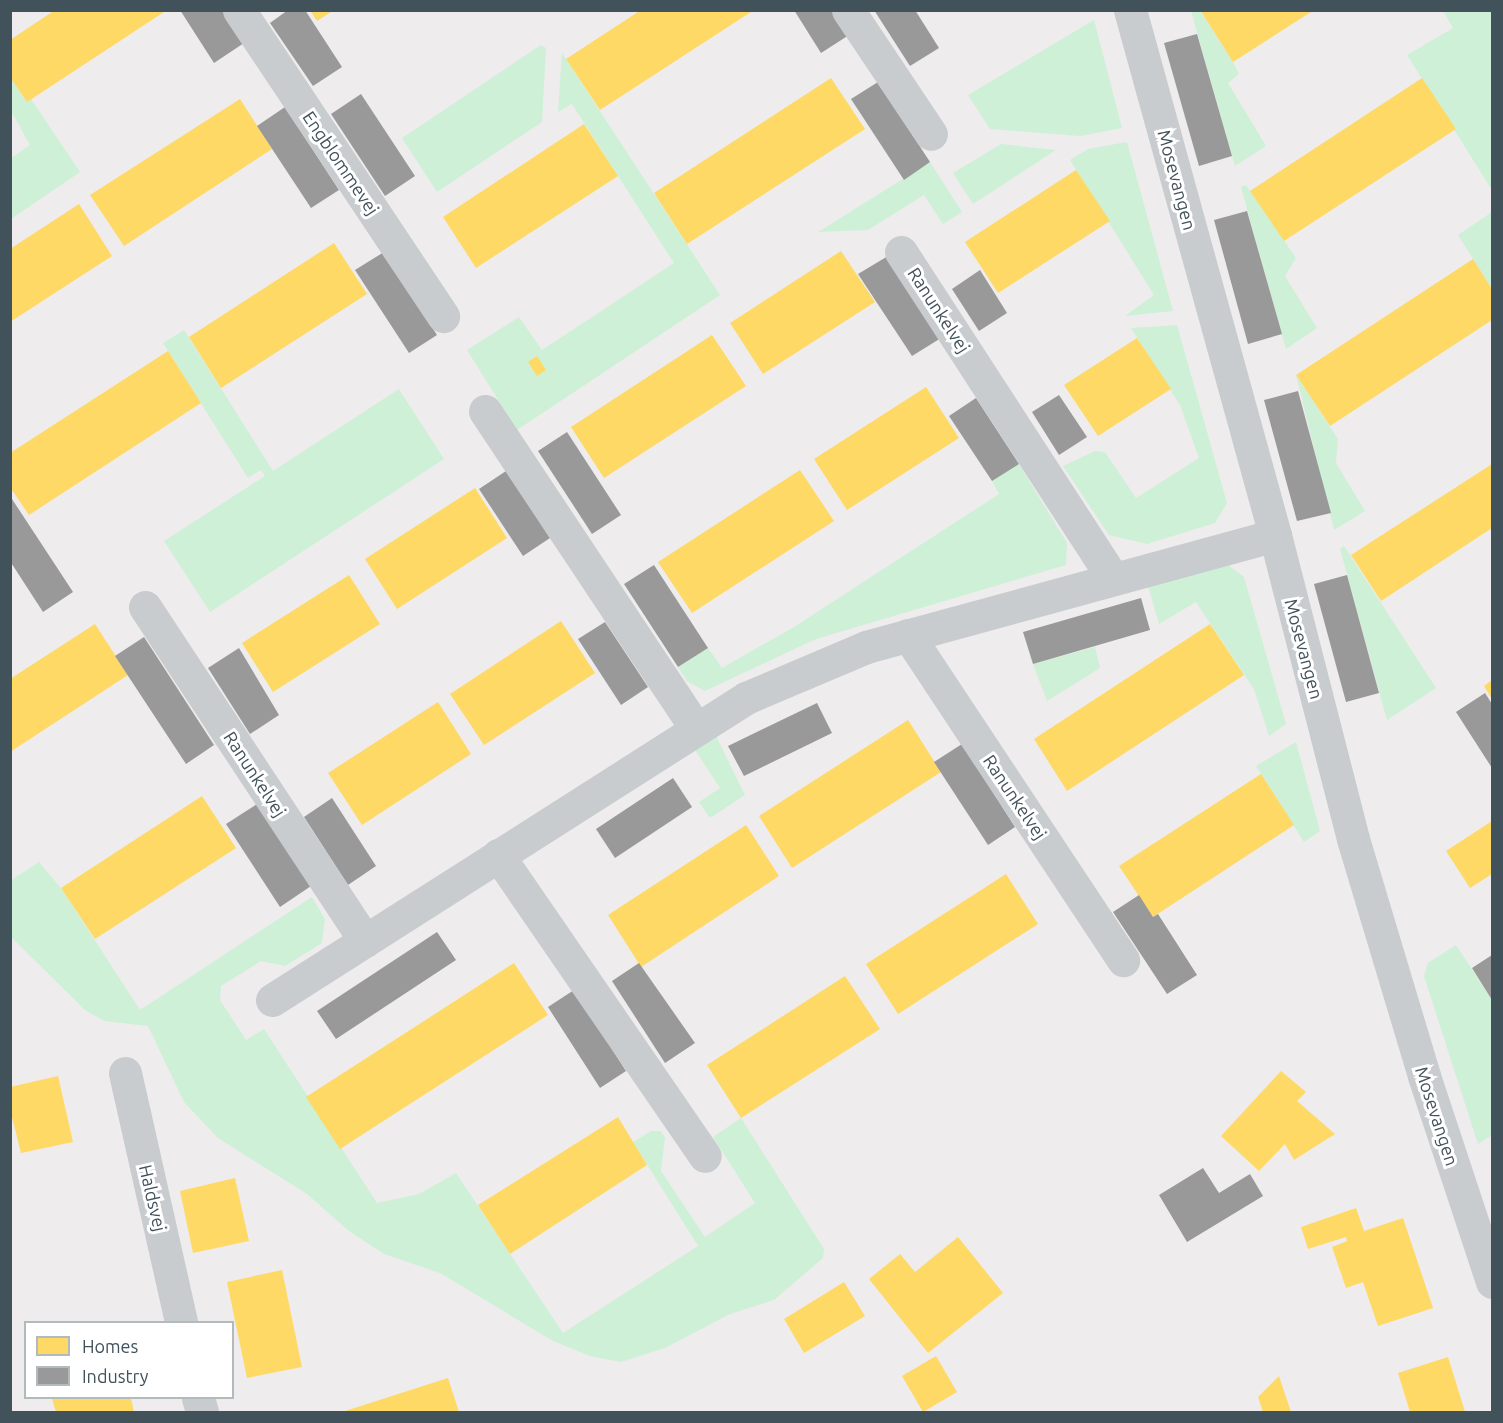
<!DOCTYPE html>
<html>
<head>
<meta charset="utf-8">
<style>
  body { margin:0 }
  #map { position:relative; width:1503px; height:1423px; overflow:hidden; background:#eeeced; font-family:Ubuntu,sans-serif }
  div>[style] { position:absolute }
  .green>* { inset:0; background:#cef0d7 }
  .homes>* { inset:0; background:#ffd966 }
  .industry>* { inset:0; background:#999 }
  .street>* { height:33px; margin:-16.5px; padding:0 16.5px; transform-origin:16.5px; border-radius:16.5px; background:#c8ccce }
  span { translate:-50% -50%; white-space:nowrap; text-align:center; line-height:1.15; -webkit-text-stroke:6px #fff; paint-order:stroke }
  .street-label { font-size:18px; color:#42525b }
  .frame { position:absolute; inset:0; border:12px solid #42525b; pointer-events:none }
  .legend { position:absolute; left:24px; top:1321px; width:210px; height:78px; box-sizing:border-box; background:#fff; border:2px solid #b3babd; margin:0; padding:8px 10px; list-style:none; font-size:18px; color:#42525b }
  .legend li { display:flex; align-items:center; gap:12px; height:30px }
  .legend b { width:30px; border:2px solid #b3babd }
</style>
</head>
<body>
<div id="map">
  <div class="green">
    <div style="clip-path:polygon(1191px 11px,1200px 11px,1233px 62px,1239px 74px,1228px 83px,1266px 146px,1235px 166px)"></div>
    <div style="clip-path:polygon(1443px 11px,1492px 11px,1492px 190px,1407px 55px,1453px 28px)"></div>
    <div style="clip-path:polygon(1094px 20px,1122px 128px,1080px 136px,990px 129px,968px 95px)"></div>
    <div style="clip-path:polygon(541px 45px,546px 48px,542px 122px,437px 192px,402px 138px)"></div>
    <div style="clip-path:polygon(562px 53px,720px 295px,517px 430px,467px 350px,519px 317px,542px 350px,674px 263px,572px 104px,558px 112px)"></div>
    <div style="clip-path:polygon(10px 77px,27px 102px,31px 99px,80px 172px,11px 219px,11px 158px,30px 145px,11px 111px)"></div>
    <div style="clip-path:polygon(1127px 142px,1173px 311px,1125px 316px,1154px 295px,1070px 160px,1088px 149px)"></div>
    <div style="clip-path:polygon(1001px 144px,1056px 150px,973px 204px,953px 173px)"></div>
    <div style="clip-path:polygon(930px 162px,962px 212px,943px 224px,924px 195px,868px 230px,818px 232px)"></div>
    <div style="clip-path:polygon(1246px 185px,1296px 258px,1285px 276px,1317px 328px,1286px 349px,1241px 187px)"></div>
    <div style="clip-path:polygon(1492px 212px,1492px 289px,1458px 235px)"></div>
    <div style="clip-path:polygon(1177px 325px,1227px 503px,1215px 523px,1147px 544px,1109px 535px,1063px 466px,1095px 451px,1105px 452px,1136px 498px,1199px 458px,1180px 405px,1131px 328px)"></div>
    <div style="clip-path:polygon(184px 330px,273px 471px,399px 389px,444px 459px,210px 612px,164px 541px,265px 476px,261px 470px,248px 478px,163px 343px)"></div>
    <div style="clip-path:polygon(1296px 375px,1338px 439px,1336px 463px,1365px 511px,1334px 530px)"></div>
    <div style="clip-path:polygon(1019px 464px,1067px 543px,1066px 565px,816px 639px,705px 691px,687px 681px,678px 667px,708px 648px,722px 668px,794px 627px,999px 494px,992px 481px)"></div>
    <div style="clip-path:polygon(1344px 546px,1436px 688px,1387px 720px,1340px 549px)"></div>
    <div style="clip-path:polygon(1228px 565px,1244px 577px,1286px 724px,1269px 736px,1254px 689px,1196px 602px,1159px 624px,1148px 586px)"></div>
    <div style="clip-path:polygon(1095px 647px,1100px 668px,1047px 701px,1033px 664px)"></div>
    <div style="clip-path:polygon(716px 736px,745px 795px,710px 818px,699px 802px,720px 788px,695px 750px)"></div>
    <div style="clip-path:polygon(1296px 742px,1320px 831px,1304px 842px,1256px 766px)"></div>
    <div style="clip-path:polygon(39px 862px,61px 888px,140px 1010px,312px 897px,325px 919px,322px 943px,285px 966px,261px 961px,221px 986px,220px 1000px,246px 1040px,264px 1029px,377px 1203px,419px 1194px,456px 1173px,563px 1333px,698px 1246px,633px 1142px,651px 1131px,660px 1131px,665px 1137px,661px 1171px,705px 1237px,755px 1203px,713px 1137px,741px 1118px,824px 1249px,823px 1258px,774px 1300px,730px 1314px,665px 1348px,621px 1362px,590px 1356px,553px 1341px,440px 1273px,384px 1254px,349px 1231px,307px 1194px,218px 1138px,184px 1102px,148px 1026px,104px 1021px,85px 1010px,11px 937px,11px 880px)"></div>
    <div style="clip-path:polygon(1456px 945px,1492px 1000px,1492px 1135px,1478px 1144px,1424px 976px,1428px 963px)"></div>
  </div>
  <div class="homes">
    <div style="clip-path:polygon(55px 10px,167px 10px,27px 102px,10px 77px,10px 40px)"></div>
    <div style="clip-path:polygon(310px 10px,334px 10px,317px 21px)"></div>
    <div style="clip-path:polygon(641px 10px,754px 10px,600px 110px,566px 59px)"></div>
    <div style="clip-path:polygon(1200px 10px,1314px 10px,1233px 62px)"></div>
    <div style="clip-path:polygon(831px 78px,865px 129px,687px 244px,654px 193px)"></div>
    <div style="clip-path:polygon(1422px 78px,1456px 129px,1284px 241px,1250px 191px)"></div>
    <div style="clip-path:polygon(240px 99px,272px 149px,124px 246px,90px 195px)"></div>
    <div style="clip-path:polygon(584px 124px,618px 176px,476px 268px,443px 217px)"></div>
    <div style="clip-path:polygon(1076px 170px,1110px 221px,998px 293px,965px 242px)"></div>
    <div style="clip-path:polygon(79px 204px,112px 256px,10px 322px,10px 249px)"></div>
    <div style="clip-path:polygon(334px 243px,367px 294px,221px 388px,189px 337px)"></div>
    <div style="clip-path:polygon(841px 251px,875px 302px,763px 374px,730px 323px)"></div>
    <div style="clip-path:polygon(1473px 259px,1492px 289px,1492px 320px,1330px 426px,1296px 375px)"></div>
    <div style="clip-path:polygon(712px 335px,746px 386px,604px 478px,571px 427px)"></div>
    <div style="clip-path:polygon(1137px 338px,1171px 389px,1098px 436px,1064px 385px)"></div>
    <div style="clip-path:polygon(168px 351px,201px 403px,29px 515px,10px 487px,10px 453px)"></div>
    <div style="clip-path:polygon(537px 356px,546px 370px,537px 376px,528px 362px)"></div>
    <div style="clip-path:polygon(926px 387px,959px 438px,847px 510px,814px 459px)"></div>
    <div style="clip-path:polygon(1492px 464px,1492px 528px,1381px 601px,1351px 555px)"></div>
    <div style="clip-path:polygon(800px 470px,834px 521px,692px 613px,658px 562px)"></div>
    <div style="clip-path:polygon(475px 488px,507px 538px,397px 609px,365px 559px)"></div>
    <div style="clip-path:polygon(349px 575px,380px 624px,273px 692px,242px 643px)"></div>
    <div style="clip-path:polygon(561px 621px,595px 673px,484px 745px,450px 694px)"></div>
    <div style="clip-path:polygon(95px 624px,128px 675px,10px 752px,10px 679px)"></div>
    <div style="clip-path:polygon(1210px 624px,1244px 675px,1067px 791px,1034px 739px)"></div>
    <div style="clip-path:polygon(1492px 680px,1492px 699px,1484px 686px)"></div>
    <div style="clip-path:polygon(438px 702px,471px 754px,362px 825px,328px 773px)"></div>
    <div style="clip-path:polygon(908px 720px,941px 772px,792px 868px,759px 816px)"></div>
    <div style="clip-path:polygon(1261px 774px,1294px 825px,1153px 917px,1119px 866px)"></div>
    <div style="clip-path:polygon(202px 796px,236px 848px,95px 939px,61px 888px)"></div>
    <div style="clip-path:polygon(1492px 821px,1492px 874px,1470px 888px,1446px 851px)"></div>
    <div style="clip-path:polygon(746px 825px,779px 876px,641px 967px,608px 915px)"></div>
    <div style="clip-path:polygon(1006px 874px,1038px 924px,898px 1014px,866px 964px)"></div>
    <div style="clip-path:polygon(514px 963px,548px 1015px,340px 1149px,306px 1097px)"></div>
    <div style="clip-path:polygon(845px 976px,880px 1029px,741px 1118px,707px 1065px)"></div>
    <div style="clip-path:polygon(1281px 1071px,1306px 1092px,1297px 1101px,1335px 1134px,1294px 1160px,1285px 1144px,1259px 1171px,1221px 1136px)"></div>
    <div style="clip-path:polygon(58px 1076px,73px 1142px,21px 1153px,10px 1109px,10px 1087px)"></div>
    <div style="clip-path:polygon(618px 1117px,647px 1165px,510px 1254px,478px 1205px)"></div>
    <div style="clip-path:polygon(235px 1178px,249px 1241px,193px 1253px,180px 1191px)"></div>
    <div style="clip-path:polygon(1356px 1208px,1364px 1231px,1403px 1218px,1433px 1308px,1378px 1326px,1363px 1282px,1346px 1288px,1332px 1247px,1347px 1241px,1346px 1237px,1308px 1249px,1301px 1227px)"></div>
    <div style="clip-path:polygon(958px 1237px,1003px 1293px,928px 1353px,869px 1279px,900px 1254px,915px 1272px)"></div>
    <div style="clip-path:polygon(282px 1270px,302px 1367px,247px 1378px,227px 1282px)"></div>
    <div style="clip-path:polygon(844px 1282px,865px 1316px,804px 1353px,784px 1319px)"></div>
    <div style="clip-path:polygon(936px 1356px,957px 1392px,923px 1412px,902px 1376px)"></div>
    <div style="clip-path:polygon(1448px 1357px,1465px 1412px,1410px 1412px,1398px 1373px)"></div>
    <div style="clip-path:polygon(1279px 1376px,1291px 1412px,1263px 1412px,1258px 1397px)"></div>
    <div style="clip-path:polygon(448px 1378px,459px 1412px,342px 1412px)"></div>
    <div style="clip-path:polygon(58px 1398px,131px 1398px,134px 1412px,56px 1412px,52px 1399px)"></div>
  </div>
  <div class="industry">
    <div style="clip-path:polygon(180px 10px,222px 10px,244px 43px,214px 63px)"></div>
    <div style="clip-path:polygon(288px 10px,305px 10px,342px 67px,313px 86px,270px 23px)"></div>
    <div style="clip-path:polygon(794px 10px,833px 10px,849px 35px,821px 53px)"></div>
    <div style="clip-path:polygon(874px 10px,915px 10px,939px 48px,910px 66px)"></div>
    <div style="clip-path:polygon(1197px 34px,1232px 156px,1199px 166px,1164px 43px)"></div>
    <div style="clip-path:polygon(878px 82px,930px 162px,904px 180px,851px 99px)"></div>
    <div style="clip-path:polygon(361px 94px,415px 176px,385px 196px,331px 114px)"></div>
    <div style="clip-path:polygon(285px 107px,339px 190px,311px 208px,257px 126px)"></div>
    <div style="clip-path:polygon(1247px 211px,1282px 334px,1248px 344px,1214px 220px)"></div>
    <div style="clip-path:polygon(384px 252px,437px 335px,409px 353px,355px 270px)"></div>
    <div style="clip-path:polygon(888px 256px,941px 338px,912px 356px,858px 274px)"></div>
    <div style="clip-path:polygon(980px 270px,1007px 313px,979px 331px,952px 289px)"></div>
    <div style="clip-path:polygon(1298px 391px,1331px 513px,1297px 521px,1264px 400px)"></div>
    <div style="clip-path:polygon(1059px 395px,1087px 437px,1059px 455px,1032px 412px)"></div>
    <div style="clip-path:polygon(976px 398px,1019px 464px,992px 481px,949px 416px)"></div>
    <div style="clip-path:polygon(567px 432px,621px 515px,592px 534px,538px 451px)"></div>
    <div style="clip-path:polygon(506px 471px,550px 538px,523px 556px,479px 489px)"></div>
    <div style="clip-path:polygon(10px 496px,73px 592px,43px 612px,10px 561px)"></div>
    <div style="clip-path:polygon(654px 565px,708px 648px,678px 667px,624px 584px)"></div>
    <div style="clip-path:polygon(1347px 575px,1379px 693px,1346px 702px,1314px 584px)"></div>
    <div style="clip-path:polygon(1141px 598px,1150px 630px,1033px 664px,1023px 632px)"></div>
    <div style="clip-path:polygon(605px 622px,648px 687px,621px 705px,578px 639px)"></div>
    <div style="clip-path:polygon(144px 637px,214px 745px,186px 764px,115px 656px)"></div>
    <div style="clip-path:polygon(239px 648px,279px 715px,250px 734px,208px 668px)"></div>
    <div style="clip-path:polygon(1485px 693px,1492px 704px,1492px 768px,1456px 712px)"></div>
    <div style="clip-path:polygon(817px 703px,832px 733px,744px 776px,728px 746px)"></div>
    <div style="clip-path:polygon(962px 744px,1015px 827px,988px 845px,934px 762px)"></div>
    <div style="clip-path:polygon(673px 778px,692px 807px,615px 858px,596px 829px)"></div>
    <div style="clip-path:polygon(332px 798px,376px 866px,348px 885px,304px 817px)"></div>
    <div style="clip-path:polygon(257px 804px,311px 886px,280px 907px,226px 824px)"></div>
    <div style="clip-path:polygon(1139px 895px,1153px 917px,1158px 914px,1197px 975px,1167px 994px,1113px 912px)"></div>
    <div style="clip-path:polygon(437px 932px,456px 960px,336px 1039px,317px 1011px)"></div>
    <div style="clip-path:polygon(1492px 955px,1492px 1000px,1472px 968px)"></div>
    <div style="clip-path:polygon(639px 963px,695px 1043px,665px 1063px,612px 981px)"></div>
    <div style="clip-path:polygon(574px 990px,626px 1071px,600px 1088px,548px 1007px)"></div>
    <div style="clip-path:polygon(1203px 1168px,1219px 1193px,1250px 1174px,1263px 1196px,1187px 1242px,1159px 1195px)"></div>
  </div>
  <div class="street">
    <div style="left:239px;top:10px;width:368px;rotate:56.3deg"></div>
    <div style="left:848px;top:10px;width:149px;rotate:56.2deg"></div>
    <div style="left:1130px;top:10px;width:545px;rotate:74.56deg"></div>
    <div style="left:1275px;top:535px;width:314px;rotate:75.6deg"></div>
    <div style="left:1353px;top:839px;width:247px;rotate:73.3deg"></div>
    <div style="left:1424px;top:1076px;width:217px;rotate:71.7deg"></div>
    <div style="left:901px;top:252px;width:389px;rotate:57deg"></div>
    <div style="left:485px;top:411px;width:379px;rotate:56.4deg"></div>
    <div style="left:145px;top:607px;width:400px;rotate:56.6deg"></div>
    <div style="left:908px;top:635px;width:390px;rotate:56.5deg"></div>
    <div style="left:498px;top:855px;width:365px;rotate:55.5deg"></div>
    <div style="left:272px;top:1000px;width:562px;rotate:-32.5deg"></div>
    <div style="left:746px;top:698px;width:130px;rotate:-23deg"></div>
    <div style="left:866px;top:647px;width:424px;rotate:-15.3deg"></div>
    <div style="left:125px;top:1073px;width:255px;rotate:77.3deg"></div>
    <div style="left:198px;top:1398px;width:15px;rotate:74deg"></div>
  </div>
  <div class="street-label">
    <span style="left:341px;top:163px;rotate:56deg">Engblommevej</span>
    <span style="left:1177px;top:180px;rotate:75deg">Mosevangen</span>
    <span style="left:939px;top:310px;rotate:57deg">Ranunkelvej</span>
    <span style="left:1304px;top:649px;rotate:75deg">Mosevangen</span>
    <span style="left:255px;top:774px;rotate:57deg">Ranunkelvej</span>
    <span style="left:1015px;top:797px;rotate:56deg">Ranunkelvej</span>
    <span style="left:1437px;top:1116px;rotate:72deg">Mosevangen</span>
    <span style="left:153px;top:1198px;rotate:77deg">Haldsvej</span>
  </div>
  <div class="frame"></div>
  <ul class="legend">
  <li><b style="height:16px;background:#ffd966"></b>Homes</li>
  <li><b style="height:16px;background:#999"></b>Industry</li>
  </ul>
</div>
</body>
</html>
